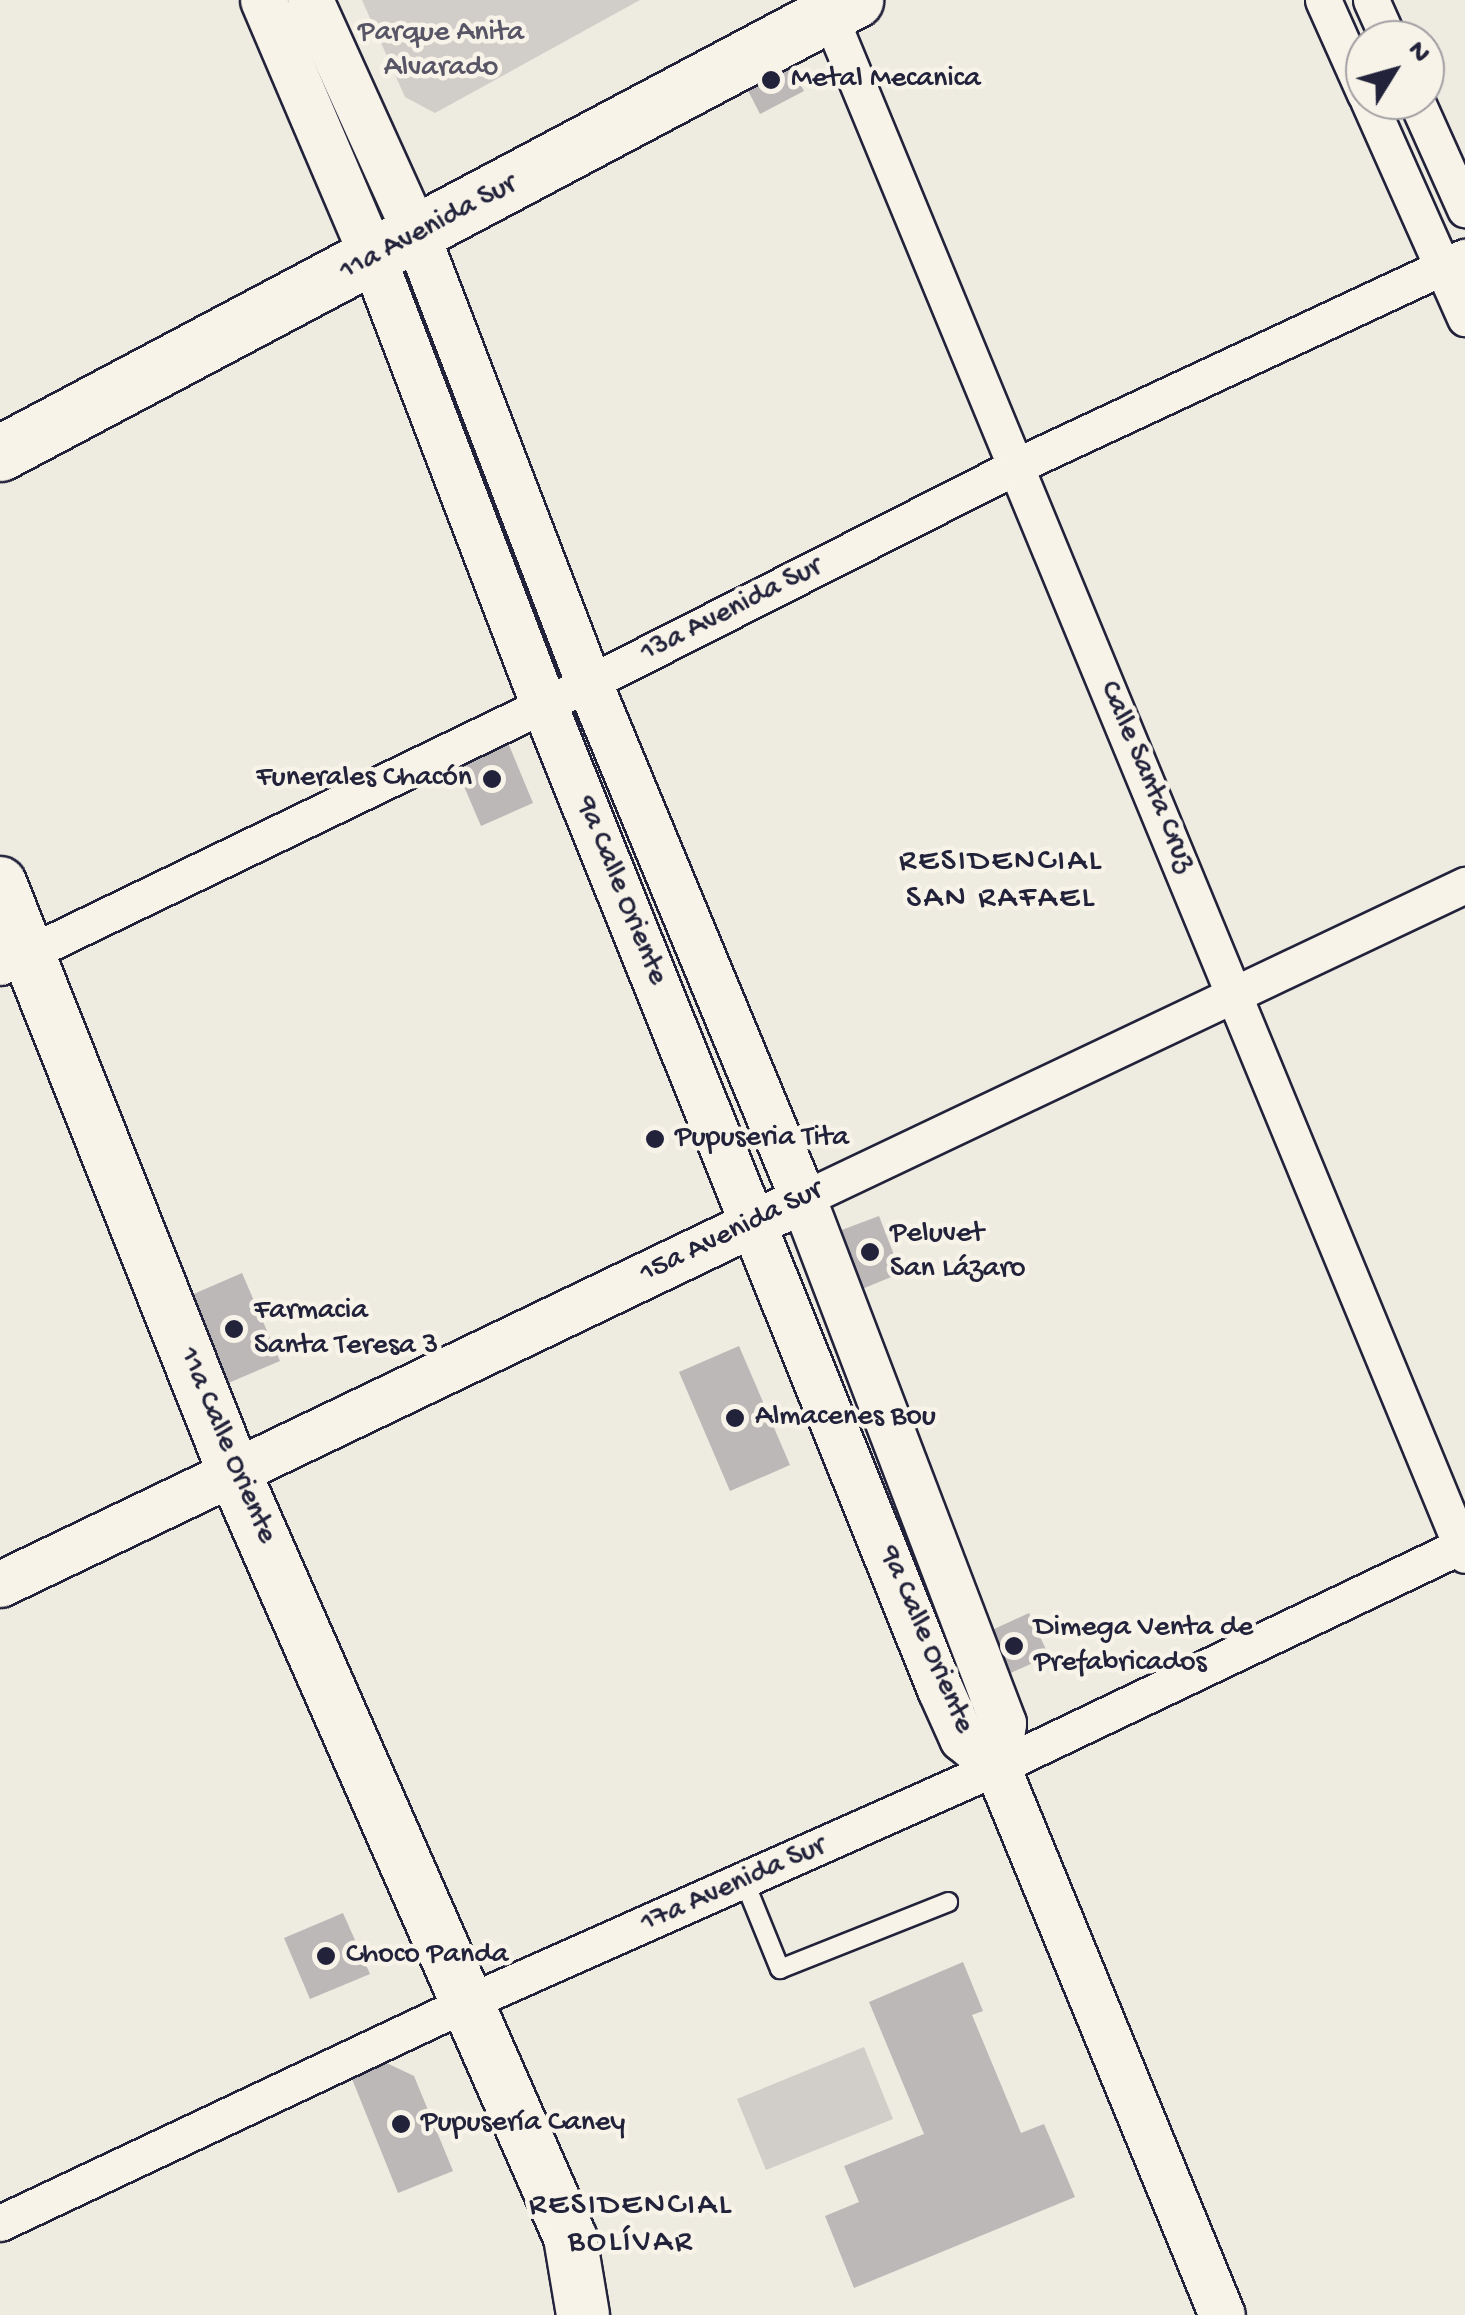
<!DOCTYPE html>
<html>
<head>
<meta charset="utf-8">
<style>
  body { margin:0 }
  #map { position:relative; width:1465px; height:2315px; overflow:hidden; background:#eeebe1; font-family:"Gochi Hand",sans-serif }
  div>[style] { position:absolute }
  .green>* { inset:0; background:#d1cdc9 }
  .building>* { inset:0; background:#bbb8b7 }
  .roads { filter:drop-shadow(2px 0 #22223b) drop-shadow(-2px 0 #22223b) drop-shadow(0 2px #22223b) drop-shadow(0 -2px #22223b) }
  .service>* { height:18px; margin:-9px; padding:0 9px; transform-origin:9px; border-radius:9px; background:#f7f3e8 }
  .minor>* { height:35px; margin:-17.5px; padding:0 17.5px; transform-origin:17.5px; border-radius:17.5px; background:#f7f3e8 }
  .tertiary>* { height:45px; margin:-22.5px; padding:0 22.5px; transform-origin:22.5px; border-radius:22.5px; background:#f7f3e8 }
  .secondary>* { height:52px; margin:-26px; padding:0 26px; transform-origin:26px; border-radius:26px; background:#f7f3e8 }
  .primary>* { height:55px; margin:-27.5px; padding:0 27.5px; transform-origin:27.5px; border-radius:27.5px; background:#f7f3e8 }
  .dots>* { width:28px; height:28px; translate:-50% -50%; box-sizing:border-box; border:5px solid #f7f3e8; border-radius:50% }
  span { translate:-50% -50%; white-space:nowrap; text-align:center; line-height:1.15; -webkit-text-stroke:9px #f7f3e8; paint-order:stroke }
  .park-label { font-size:30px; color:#575566 }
  .poi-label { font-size:30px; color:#22223b }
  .left { translate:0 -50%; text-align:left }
  .right { translate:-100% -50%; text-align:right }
  .street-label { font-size:30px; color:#22223b }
  .neighbourhood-label { font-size:32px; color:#22223b; letter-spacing:2.5px }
  .north { position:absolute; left:1345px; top:20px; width:100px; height:100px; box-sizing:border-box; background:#f7f3e8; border:2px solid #a29fa3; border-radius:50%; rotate:53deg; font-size:28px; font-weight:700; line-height:40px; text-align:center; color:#22223b }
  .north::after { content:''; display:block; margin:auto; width:35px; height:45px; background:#22223b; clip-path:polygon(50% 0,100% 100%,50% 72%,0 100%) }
</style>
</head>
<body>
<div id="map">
  <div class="green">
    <div style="clip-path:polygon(362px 0,640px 0,435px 113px,405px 97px)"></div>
    <div style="clip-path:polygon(864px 2047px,893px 2119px,766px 2170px,737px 2099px)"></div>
  </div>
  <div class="building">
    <div style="clip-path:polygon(780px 46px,804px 91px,760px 114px,737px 69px)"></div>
    <div style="clip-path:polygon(504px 733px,533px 803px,481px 826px,451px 756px)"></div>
    <div style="clip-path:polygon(879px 1216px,901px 1273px,862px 1289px,839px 1231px)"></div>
    <div style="clip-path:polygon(242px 1273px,280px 1361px,226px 1384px,189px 1296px)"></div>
    <div style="clip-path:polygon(739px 1346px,790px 1465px,730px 1491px,679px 1372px)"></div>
    <div style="clip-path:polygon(1029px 1613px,1049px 1656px,999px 1678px,979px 1636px)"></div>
    <div style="clip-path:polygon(343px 1913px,370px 1974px,310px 1999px,284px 1938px)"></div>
    <div style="clip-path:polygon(963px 1962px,983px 2011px,972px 2015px,1021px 2133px,1044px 2124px,1075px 2197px,854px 2288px,825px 2216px,859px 2202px,844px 2166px,924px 2134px,869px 2002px)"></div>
    <div style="clip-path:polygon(376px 2058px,414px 2076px,453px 2171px,398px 2193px,348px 2069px)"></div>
  </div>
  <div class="roads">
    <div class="service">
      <div style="left:745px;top:1883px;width:93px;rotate:67.9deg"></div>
      <div style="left:780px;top:1969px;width:181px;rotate:-21.7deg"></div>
    </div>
    <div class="minor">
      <div style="left:823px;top:0;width:1682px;rotate:67.57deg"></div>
      <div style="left:1323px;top:0;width:103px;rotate:65.9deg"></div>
      <div style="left:1371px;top:0;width:44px;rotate:65.8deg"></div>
      <div style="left:1368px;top:100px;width:239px;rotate:66deg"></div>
      <div style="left:1416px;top:100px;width:120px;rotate:65.8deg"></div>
      <div style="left:0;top:967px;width:654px;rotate:-25.74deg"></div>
      <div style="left:589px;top:683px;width:479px;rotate:-26.9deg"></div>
      <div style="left:1016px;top:466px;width:495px;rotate:-25deg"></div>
      <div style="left:803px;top:1199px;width:733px;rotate:-25.38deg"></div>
      <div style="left:0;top:2223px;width:521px;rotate:-25.24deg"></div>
      <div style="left:471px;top:2001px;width:576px;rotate:-23.98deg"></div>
      <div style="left:997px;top:1767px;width:518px;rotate:-25.48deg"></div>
    </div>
    <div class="tertiary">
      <div style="left:263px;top:0;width:280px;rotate:66.9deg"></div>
      <div style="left:373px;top:258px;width:479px;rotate:69.1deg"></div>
      <div style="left:544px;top:705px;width:1061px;rotate:68.08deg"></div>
      <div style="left:940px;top:1689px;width:54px;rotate:65.8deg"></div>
      <div style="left:962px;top:1738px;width:45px;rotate:39.6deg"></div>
      <div style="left:997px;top:1767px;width:592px;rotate:67.68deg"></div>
      <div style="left:310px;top:0;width:259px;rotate:65.6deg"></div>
      <div style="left:417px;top:236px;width:479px;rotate:69deg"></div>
      <div style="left:589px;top:683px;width:559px;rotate:67.47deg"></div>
      <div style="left:803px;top:1199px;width:561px;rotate:69.11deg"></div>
      <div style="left:1003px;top:1723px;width:44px;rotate:97.8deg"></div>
      <div style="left:0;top:1584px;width:868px;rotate:-25.59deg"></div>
    </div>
    <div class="secondary">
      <div style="left:0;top:883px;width:634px;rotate:68.33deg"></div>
      <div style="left:234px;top:1472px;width:836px;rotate:66.29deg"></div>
      <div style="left:570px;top:2237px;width:79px;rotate:80.5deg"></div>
    </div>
    <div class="primary">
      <div style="left:0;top:453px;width:968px;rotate:-27.92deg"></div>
    </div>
  </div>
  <div class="dots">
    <div style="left:771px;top:80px;background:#22223b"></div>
    <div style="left:492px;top:779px;background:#22223b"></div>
    <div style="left:655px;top:1139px;background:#22223b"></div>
    <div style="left:870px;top:1252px;background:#22223b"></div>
    <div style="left:234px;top:1329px;background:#22223b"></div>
    <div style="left:735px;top:1418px;background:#22223b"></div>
    <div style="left:1014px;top:1646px;background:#22223b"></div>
    <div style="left:326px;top:1956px;background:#22223b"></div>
    <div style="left:401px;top:2124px;background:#22223b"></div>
  </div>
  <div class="park-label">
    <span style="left:441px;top:51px">Parque Anita<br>Alvarado</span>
  </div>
  <div class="poi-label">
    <span class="left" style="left:791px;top:80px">Metal Mecanica</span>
    <span class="right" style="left:472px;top:779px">Funerales Chacón</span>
    <span class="left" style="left:675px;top:1139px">Pupuseria Tita</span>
    <span class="left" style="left:890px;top:1252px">Peluvet<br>San Lázaro</span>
    <span class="left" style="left:254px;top:1329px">Farmacia<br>Santa Teresa 3</span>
    <span class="left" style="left:755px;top:1418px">Almacenes Bou</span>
    <span class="left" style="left:1034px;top:1646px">Dimega Venta de<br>Prefabricados</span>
    <span class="left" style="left:346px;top:1956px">Choco Panda</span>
    <span class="left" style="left:421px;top:2124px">Pupusería Caney</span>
  </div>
  <div class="street-label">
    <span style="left:429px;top:229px;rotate:-28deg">11a Avenida Sur</span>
    <span style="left:732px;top:611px;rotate:-27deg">13a Avenida Sur</span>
    <span style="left:1146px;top:777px;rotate:67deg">Calle Santa Cruz</span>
    <span style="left:620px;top:891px;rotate:68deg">9a Calle Oriente</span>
    <span style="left:732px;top:1233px;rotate:-26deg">15a Avenida Sur</span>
    <span style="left:226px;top:1446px;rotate:67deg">11a Calle Oriente</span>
    <span style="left:925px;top:1640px;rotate:67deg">9a Calle Oriente</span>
    <span style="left:734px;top:1886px;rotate:-24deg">17a Avenida Sur</span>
  </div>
  <div class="neighbourhood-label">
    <span style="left:1001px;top:881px">RESIDENCIAL<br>SAN RAFAEL</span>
    <span style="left:631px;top:2225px">RESIDENCIAL<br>BOLÍVAR</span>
  </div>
  <div class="north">N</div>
</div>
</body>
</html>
